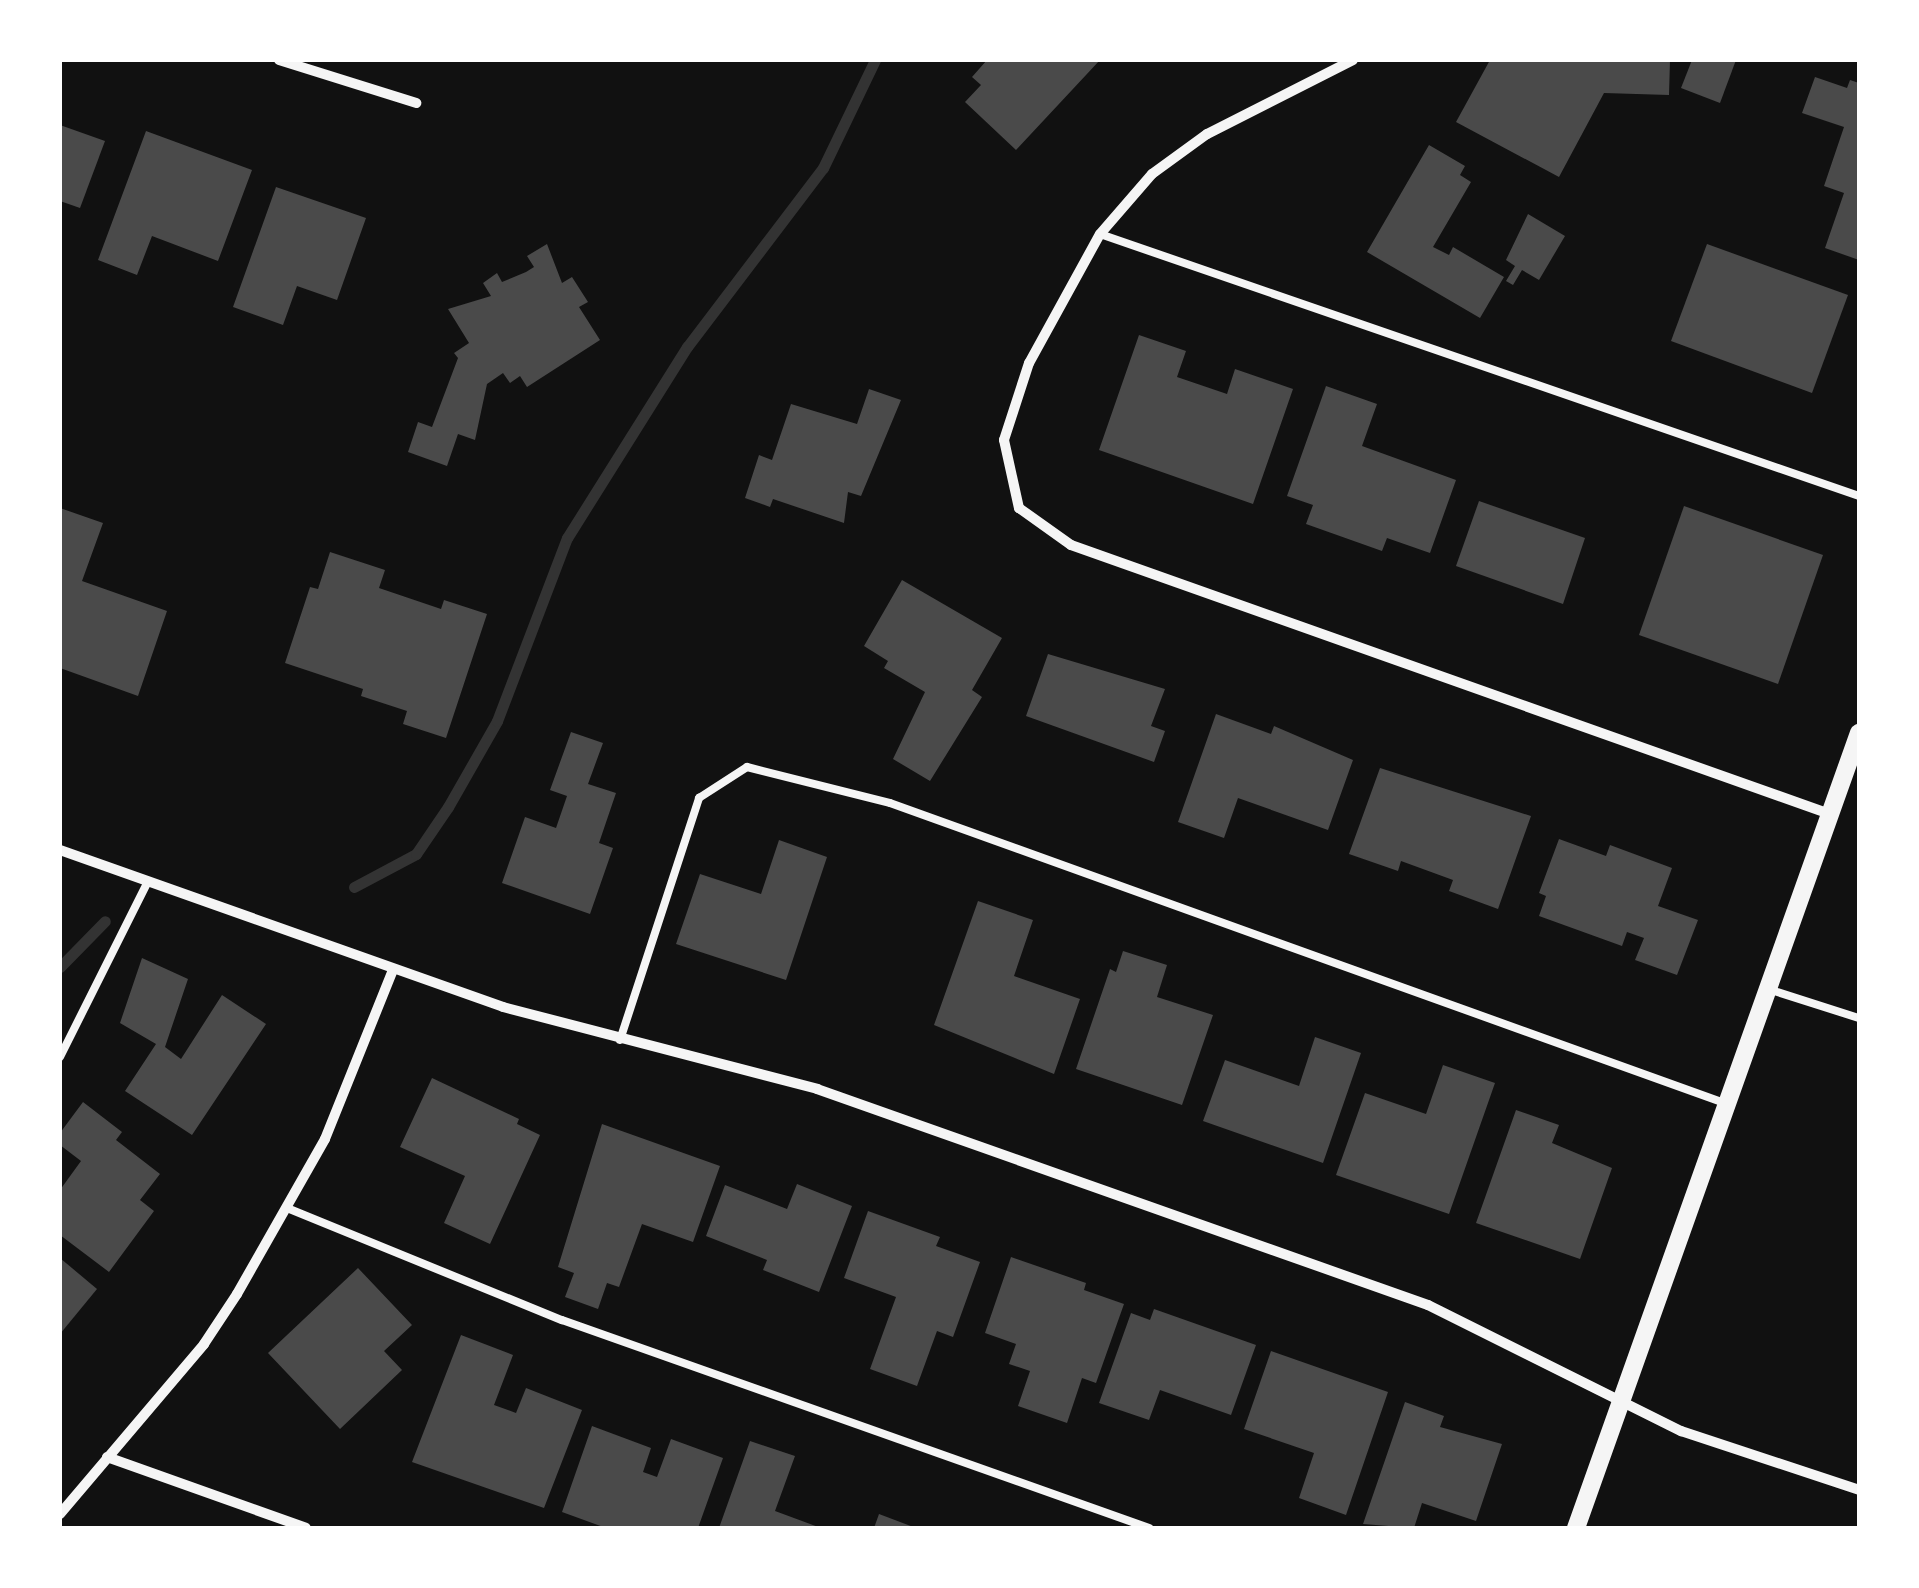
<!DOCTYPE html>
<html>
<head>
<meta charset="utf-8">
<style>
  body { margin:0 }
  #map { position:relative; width:1919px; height:1588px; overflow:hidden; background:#111; font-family:"Asap Condensed",sans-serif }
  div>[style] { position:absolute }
  .stream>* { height:11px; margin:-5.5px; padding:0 5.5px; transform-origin:5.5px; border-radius:5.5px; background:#333 }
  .building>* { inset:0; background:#4a4a4a }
  .service>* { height:8px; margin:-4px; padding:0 4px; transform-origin:4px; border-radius:4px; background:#f5f5f5 }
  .minor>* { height:10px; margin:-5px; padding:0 5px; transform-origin:5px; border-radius:5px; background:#f5f5f5 }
  .tertiary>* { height:18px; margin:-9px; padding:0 9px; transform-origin:9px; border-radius:9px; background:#f5f5f5 }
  span { translate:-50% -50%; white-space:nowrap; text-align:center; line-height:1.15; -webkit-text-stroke:8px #fff; paint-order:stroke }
  .frame { position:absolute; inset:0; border:62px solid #fff; pointer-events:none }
</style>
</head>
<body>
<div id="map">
  <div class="stream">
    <div style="left:354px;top:887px;width:70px;rotate:-28deg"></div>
    <div style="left:416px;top:854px;width:57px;rotate:-55.8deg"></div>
    <div style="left:448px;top:807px;width:99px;rotate:-60.3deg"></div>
    <div style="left:497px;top:721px;width:196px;rotate:-69.1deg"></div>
    <div style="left:567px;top:538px;width:226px;rotate:-57.9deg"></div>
    <div style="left:687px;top:347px;width:225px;rotate:-52.8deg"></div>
    <div style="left:823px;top:168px;width:120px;rotate:-64.3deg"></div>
    <div style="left:60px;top:967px;width:64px;rotate:-45.6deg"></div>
  </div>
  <div class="building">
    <div style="clip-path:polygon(987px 60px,1100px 60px,1016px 150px,965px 102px,981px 85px,972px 77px)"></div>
    <div style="clip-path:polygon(1490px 60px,1670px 60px,1669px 95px,1604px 93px,1559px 177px,1456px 122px)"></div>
    <div style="clip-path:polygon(1692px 60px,1736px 60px,1720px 103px,1681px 88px)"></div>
    <div style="clip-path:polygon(1815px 77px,1847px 88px,1850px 80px,1859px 83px,1859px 260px,1825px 248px,1844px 193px,1824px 186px,1844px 127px,1802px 113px)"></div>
    <div style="clip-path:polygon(60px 125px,105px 141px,80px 208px,60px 201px)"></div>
    <div style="clip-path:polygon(146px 131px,252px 170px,218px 261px,152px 236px,137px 275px,98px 260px)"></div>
    <div style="clip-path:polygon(1429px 145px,1465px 166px,1460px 175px,1471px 182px,1433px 247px,1449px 255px,1453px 247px,1504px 277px,1480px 318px,1367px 252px)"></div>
    <div style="clip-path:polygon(276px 187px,366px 218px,337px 300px,297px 286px,283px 325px,233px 307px)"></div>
    <div style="clip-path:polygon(1528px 214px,1565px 236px,1539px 280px,1522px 270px,1513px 285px,1506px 281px,1515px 266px,1506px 260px)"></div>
    <div style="clip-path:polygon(547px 244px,562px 283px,572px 277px,588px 302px,579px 307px,600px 340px,527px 387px,520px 376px,510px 383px,503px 373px,487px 384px,475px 440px,458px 434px,447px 466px,408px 452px,418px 422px,432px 427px,458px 358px,454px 353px,469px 343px,448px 309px,491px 296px,483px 283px,497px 273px,502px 282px,526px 272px,534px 267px,527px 256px)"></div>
    <div style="clip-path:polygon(1707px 244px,1848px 295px,1812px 393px,1671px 341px)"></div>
    <div style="clip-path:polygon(1139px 335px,1186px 351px,1177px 377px,1227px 394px,1235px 369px,1293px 389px,1253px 504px,1099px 450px)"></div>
    <div style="clip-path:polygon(1326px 386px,1377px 404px,1362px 446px,1456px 480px,1430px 553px,1387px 538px,1382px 551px,1306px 524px,1313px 505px,1287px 496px)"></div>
    <div style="clip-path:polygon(869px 389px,901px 400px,861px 496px,848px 492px,844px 523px,773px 499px,770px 507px,745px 498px,759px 455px,772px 460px,791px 404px,857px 424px)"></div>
    <div style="clip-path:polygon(1479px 501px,1585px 538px,1563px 604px,1456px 566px)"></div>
    <div style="clip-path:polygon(1684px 506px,1823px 555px,1778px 684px,1639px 635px)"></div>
    <div style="clip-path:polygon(60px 508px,103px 523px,82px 581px,167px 611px,138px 696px,60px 668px)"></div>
    <div style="clip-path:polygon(330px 552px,385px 570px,379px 588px,441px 609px,444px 600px,487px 614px,446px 738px,403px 724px,407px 711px,361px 696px,363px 689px,285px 663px,310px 587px,318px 589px)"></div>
    <div style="clip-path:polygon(902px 580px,1002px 638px,972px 690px,982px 697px,930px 781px,893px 759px,925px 692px,884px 668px,888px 661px,864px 646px)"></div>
    <div style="clip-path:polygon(1048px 654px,1165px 689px,1151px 726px,1165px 731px,1154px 762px,1026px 716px)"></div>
    <div style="clip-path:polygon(1216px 714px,1271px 734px,1274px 726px,1353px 760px,1328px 830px,1238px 798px,1224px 838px,1178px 822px)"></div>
    <div style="clip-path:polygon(571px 732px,603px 743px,588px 784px,616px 793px,599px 843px,613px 848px,590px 914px,502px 883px,525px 817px,556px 828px,567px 796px,550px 790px)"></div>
    <div style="clip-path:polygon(1380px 768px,1531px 816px,1498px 909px,1449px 891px,1453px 880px,1401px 861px,1398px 871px,1349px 854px)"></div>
    <div style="clip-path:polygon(1559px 839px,1606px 856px,1610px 845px,1672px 868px,1658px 906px,1698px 920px,1677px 975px,1635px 960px,1644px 938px,1627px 932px,1622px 946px,1539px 916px,1546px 896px,1539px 893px)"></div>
    <div style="clip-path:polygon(779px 840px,827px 857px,786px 980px,676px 944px,700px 874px,761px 894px)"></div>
    <div style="clip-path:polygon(978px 901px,1033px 920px,1014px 976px,1080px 999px,1054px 1074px,934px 1025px)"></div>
    <div style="clip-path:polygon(1123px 951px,1167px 965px,1157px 997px,1213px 1015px,1182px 1105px,1076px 1069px,1110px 969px,1116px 972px)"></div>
    <div style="clip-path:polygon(142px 958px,188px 979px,165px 1047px,181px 1059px,222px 995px,266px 1024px,192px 1135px,125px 1091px,156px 1044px,120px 1023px)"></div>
    <div style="clip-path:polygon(1315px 1037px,1361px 1053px,1323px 1163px,1203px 1121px,1225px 1060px,1299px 1086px)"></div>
    <div style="clip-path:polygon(1443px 1065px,1495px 1083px,1449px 1214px,1336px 1175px,1365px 1093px,1426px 1114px)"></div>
    <div style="clip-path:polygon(432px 1078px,519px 1119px,517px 1124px,540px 1135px,490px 1244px,444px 1223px,465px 1176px,400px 1147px)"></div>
    <div style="clip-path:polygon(83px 1102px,122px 1132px,116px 1140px,160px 1174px,140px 1200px,154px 1211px,109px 1272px,60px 1235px,60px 1190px,81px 1161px,60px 1145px,60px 1133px)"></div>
    <div style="clip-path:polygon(1516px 1110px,1559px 1125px,1552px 1143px,1612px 1168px,1580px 1259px,1476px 1223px)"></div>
    <div style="clip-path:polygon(602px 1124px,720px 1166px,693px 1242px,642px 1224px,619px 1287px,607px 1283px,598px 1309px,565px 1297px,574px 1273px,558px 1267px)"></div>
    <div style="clip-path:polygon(797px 1184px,852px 1206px,819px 1292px,763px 1270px,767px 1260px,706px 1236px,725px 1185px,787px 1209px)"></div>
    <div style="clip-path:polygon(868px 1211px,940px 1237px,936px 1246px,980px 1262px,953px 1337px,937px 1331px,917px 1386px,870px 1369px,896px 1297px,844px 1278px)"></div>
    <div style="clip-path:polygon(1011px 1257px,1086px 1283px,1084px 1290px,1124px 1304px,1096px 1383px,1082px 1378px,1067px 1423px,1018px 1406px,1030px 1371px,1009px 1364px,1016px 1344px,985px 1333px)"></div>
    <div style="clip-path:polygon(60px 1258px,97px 1289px,60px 1334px)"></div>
    <div style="clip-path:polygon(358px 1268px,412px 1325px,384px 1351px,402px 1370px,340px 1429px,268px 1353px)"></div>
    <div style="clip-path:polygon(1154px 1309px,1256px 1345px,1231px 1415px,1160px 1390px,1149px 1420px,1099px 1403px,1131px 1313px,1150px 1320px)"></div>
    <div style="clip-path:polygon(461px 1335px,513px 1355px,494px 1405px,516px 1413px,526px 1388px,582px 1410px,544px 1508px,412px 1462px)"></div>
    <div style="clip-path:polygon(1271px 1351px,1388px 1392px,1346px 1515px,1299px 1498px,1314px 1453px,1244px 1429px)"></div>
    <div style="clip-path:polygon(1405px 1402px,1444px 1416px,1440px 1427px,1502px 1444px,1476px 1521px,1422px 1503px,1414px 1528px,1363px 1524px)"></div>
    <div style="clip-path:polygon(592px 1426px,651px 1448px,643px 1472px,657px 1477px,671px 1439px,723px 1458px,698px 1528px,606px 1528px,562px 1512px)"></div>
    <div style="clip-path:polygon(750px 1441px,795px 1456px,775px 1511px,821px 1528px,719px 1528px)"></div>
    <div style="clip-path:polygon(879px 1514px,916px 1528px,874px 1528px)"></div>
  </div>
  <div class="service">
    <div style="left:1100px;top:234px;width:803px;rotate:19.04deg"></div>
    <div style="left:1768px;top:989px;width:96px;rotate:17.7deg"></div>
    <div style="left:620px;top:1040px;width:255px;rotate:-71.9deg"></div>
    <div style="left:699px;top:798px;width:57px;rotate:-32.9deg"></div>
    <div style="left:747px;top:767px;width:147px;rotate:14.1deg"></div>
    <div style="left:890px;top:803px;width:886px;rotate:19.78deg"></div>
    <div style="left:60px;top:1057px;width:197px;rotate:-63.4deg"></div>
    <div style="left:287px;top:1208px;width:297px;rotate:22.2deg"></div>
    <div style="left:562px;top:1320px;width:623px;rotate:19.51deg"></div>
  </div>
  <div class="minor">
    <div style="left:279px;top:60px;width:144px;rotate:17.4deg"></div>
    <div style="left:1353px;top:60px;width:164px;rotate:153.1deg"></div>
    <div style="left:1207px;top:134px;width:68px;rotate:144deg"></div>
    <div style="left:1152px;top:174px;width:79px;rotate:130.9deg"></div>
    <div style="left:1100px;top:234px;width:147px;rotate:118.8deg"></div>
    <div style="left:1029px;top:363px;width:81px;rotate:108deg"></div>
    <div style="left:1004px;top:440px;width:70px;rotate:77.6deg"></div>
    <div style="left:1019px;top:508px;width:64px;rotate:35.4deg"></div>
    <div style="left:1071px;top:545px;width:805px;rotate:19.52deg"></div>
    <div style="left:60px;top:850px;width:470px;rotate:19.5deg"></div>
    <div style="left:503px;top:1007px;width:325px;rotate:14.6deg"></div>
    <div style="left:817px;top:1089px;width:648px;rotate:19.47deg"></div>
    <div style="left:1428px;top:1305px;width:283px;rotate:26.5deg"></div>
    <div style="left:1681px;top:1431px;width:188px;rotate:18.3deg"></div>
    <div style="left:107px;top:1457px;width:211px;rotate:19.6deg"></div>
    <div style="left:60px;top:1514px;width:223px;rotate:-49.7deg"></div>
    <div style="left:204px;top:1344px;width:60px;rotate:-56.6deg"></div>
    <div style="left:237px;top:1294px;width:178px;rotate:-60.4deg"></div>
    <div style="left:325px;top:1139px;width:182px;rotate:-68.1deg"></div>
  </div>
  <div class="tertiary">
    <div style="left:1576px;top:1528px;width:844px;rotate:-70.41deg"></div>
  </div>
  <div class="frame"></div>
</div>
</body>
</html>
